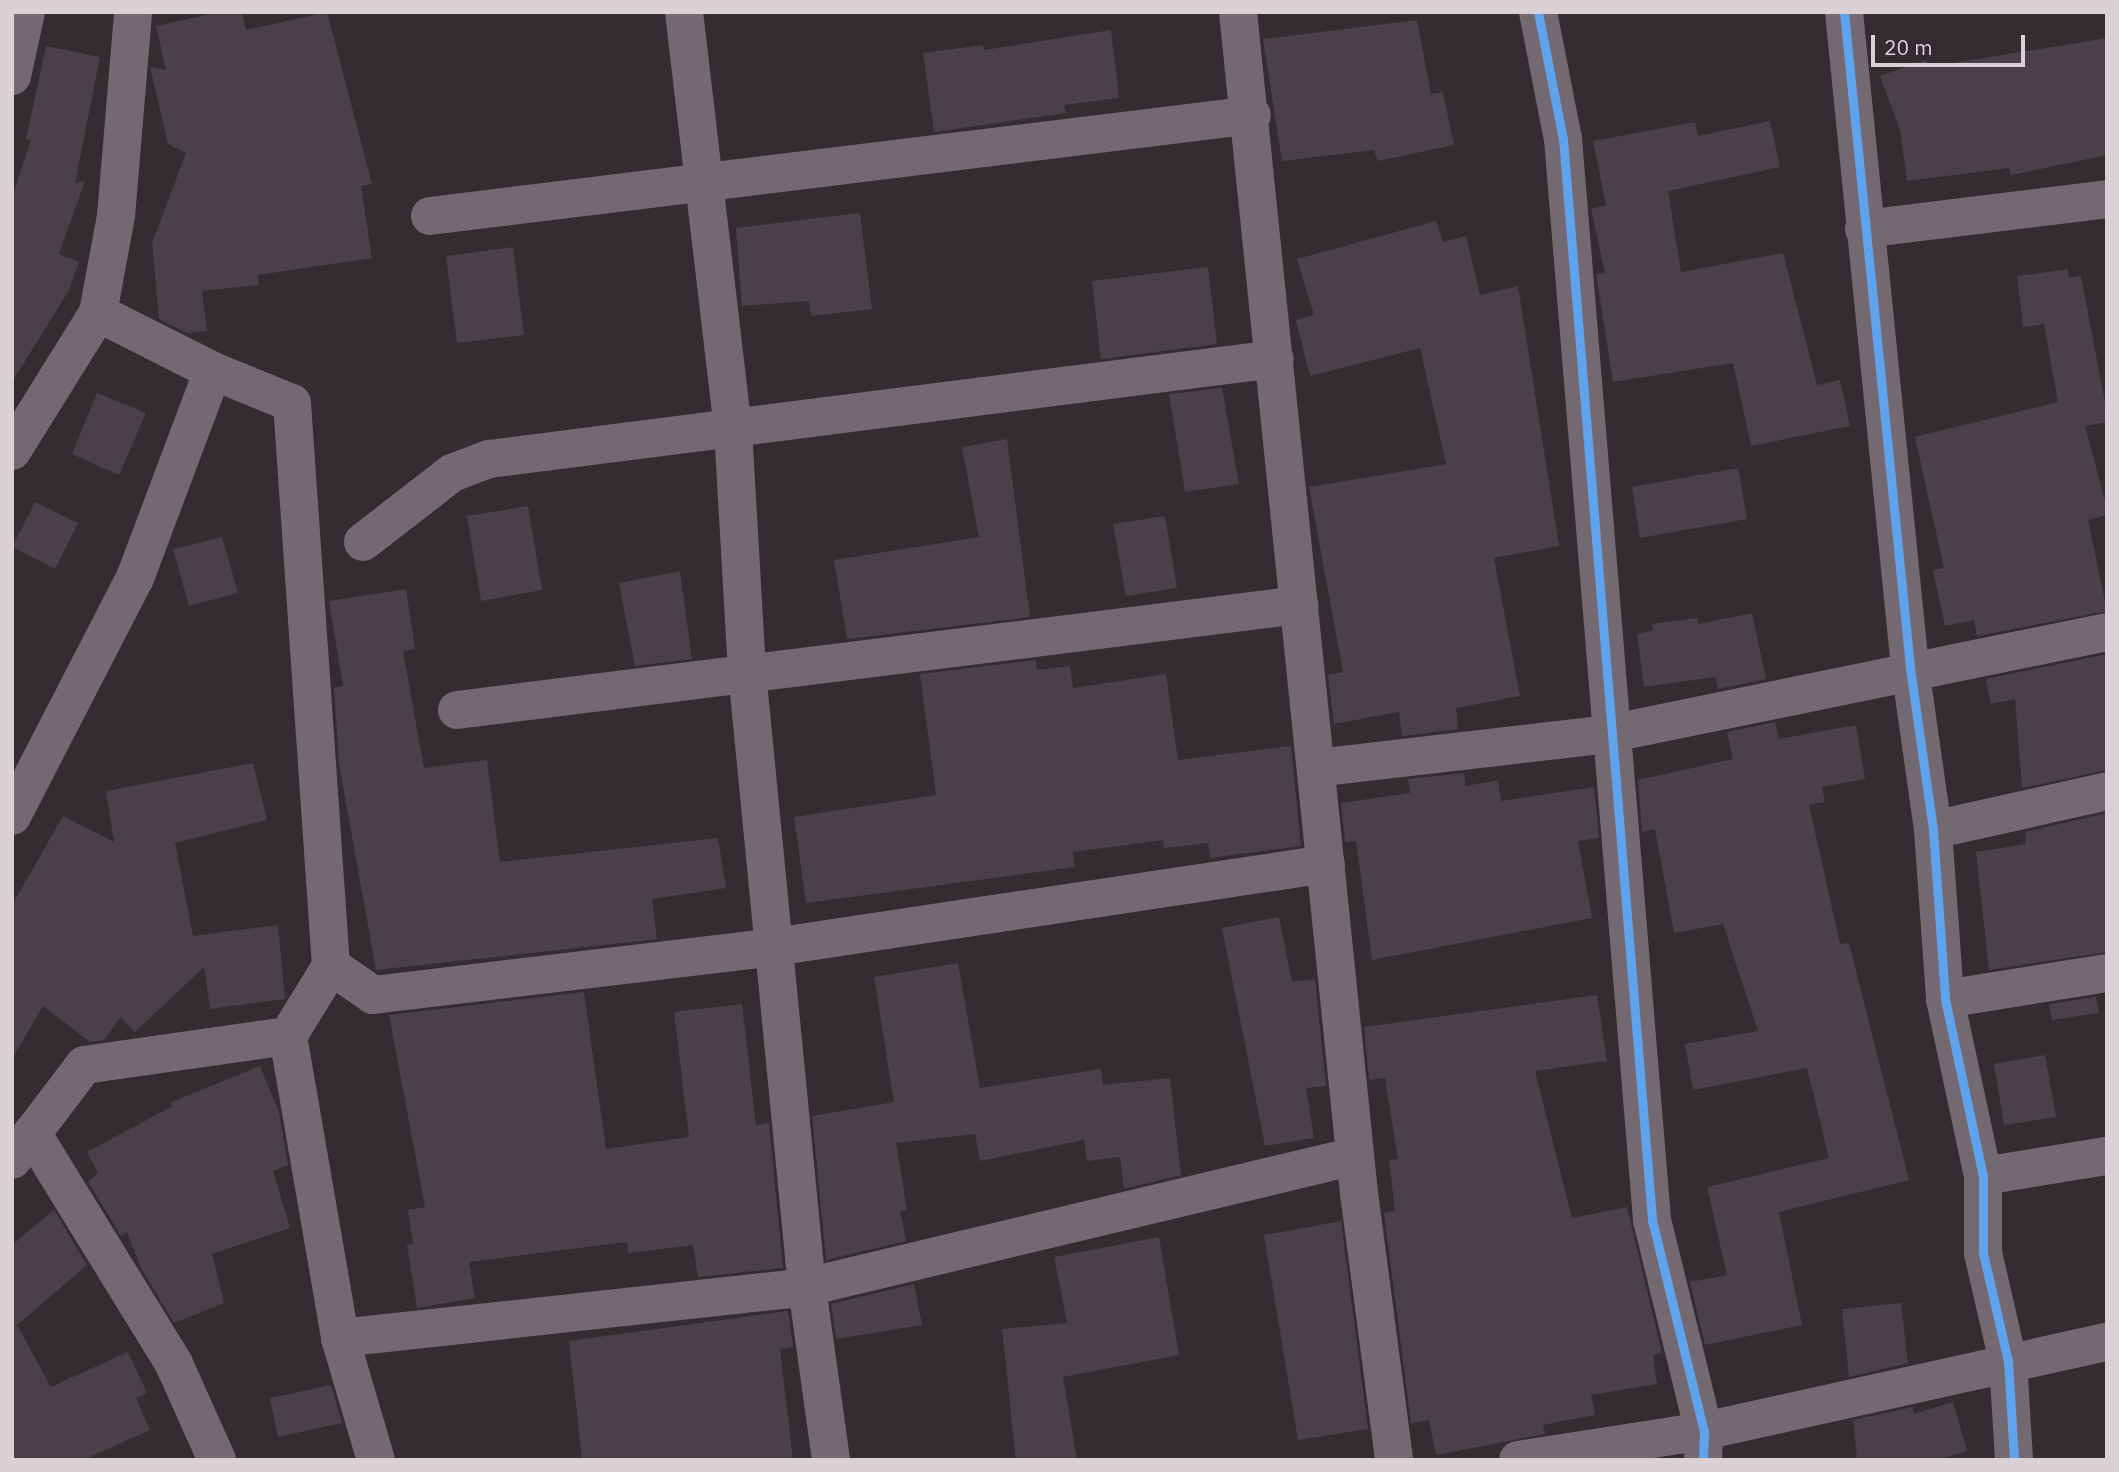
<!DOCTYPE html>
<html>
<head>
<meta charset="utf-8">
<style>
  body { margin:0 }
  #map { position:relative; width:2119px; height:1472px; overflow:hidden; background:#332c31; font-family:"IBM Plex Sans",sans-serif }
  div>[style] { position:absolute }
  .building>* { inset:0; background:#4a4148 }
  .street>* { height:38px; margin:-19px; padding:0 19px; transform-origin:19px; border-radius:19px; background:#746971 }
  .cycleway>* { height:9px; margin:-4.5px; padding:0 4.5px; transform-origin:4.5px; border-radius:4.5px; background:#60a3ed }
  span { translate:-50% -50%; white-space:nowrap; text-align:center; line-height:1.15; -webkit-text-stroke:7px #362932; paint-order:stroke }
  .frame { position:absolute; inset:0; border:14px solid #dad1d7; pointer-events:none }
  .scale { position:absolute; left:1871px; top:35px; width:154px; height:32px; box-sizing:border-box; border:4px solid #dad1d7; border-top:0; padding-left:9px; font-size:21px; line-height:24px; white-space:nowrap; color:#dad1d7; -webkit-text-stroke:5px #362932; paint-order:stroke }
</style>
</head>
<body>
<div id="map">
  <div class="building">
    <div style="clip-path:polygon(220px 12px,242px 12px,246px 30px,327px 12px,372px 184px,361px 186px,372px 258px,258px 275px,259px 285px,202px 291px,207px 331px,187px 333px,159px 319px,152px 243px,186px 153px,168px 144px,150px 67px,166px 70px,156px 26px)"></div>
    <div style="clip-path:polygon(1417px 20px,1431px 94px,1443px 92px,1454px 145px,1378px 161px,1374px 150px,1282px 161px,1263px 39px)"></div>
    <div style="clip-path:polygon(1111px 30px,1119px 98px,1064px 105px,1066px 113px,934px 132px,923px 53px,983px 45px,984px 50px)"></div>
    <div style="clip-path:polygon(2107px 38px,2107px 155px,2011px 175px,2009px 168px,1907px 181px,1900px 130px,1880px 76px,1926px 60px,1928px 67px)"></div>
    <div style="clip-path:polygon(46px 46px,100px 57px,75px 183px,85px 181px,59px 254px,79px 262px,68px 292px,12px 382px,12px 198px,31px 140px,26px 139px)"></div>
    <div style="clip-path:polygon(1770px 121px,1780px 167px,1668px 191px,1681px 272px,1783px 253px,1817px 385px,1840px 380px,1850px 426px,1751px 446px,1733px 363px,1613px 382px,1596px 274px,1605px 273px,1591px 209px,1606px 205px,1593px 141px,1695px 122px,1698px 136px)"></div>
    <div style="clip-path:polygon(860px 213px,872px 309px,811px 316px,809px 301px,742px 306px,736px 228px)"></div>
    <div style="clip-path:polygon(1436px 221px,1443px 242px,1466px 236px,1480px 295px,1518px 286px,1559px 546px,1494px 558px,1520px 696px,1456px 708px,1458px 729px,1402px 736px,1399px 712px,1334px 724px,1328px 675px,1343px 672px,1309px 487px,1446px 464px,1420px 348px,1310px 376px,1296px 320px,1314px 315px,1297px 259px)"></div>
    <div style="clip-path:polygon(513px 247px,524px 335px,457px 343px,446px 256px)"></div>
    <div style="clip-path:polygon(1208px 267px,1217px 344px,1101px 359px,1092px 281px)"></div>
    <div style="clip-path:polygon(2068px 269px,2069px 278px,2081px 276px,2107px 413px,2107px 422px,2085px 426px,2107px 508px,2107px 515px,2088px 520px,2107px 611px,1977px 636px,1974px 620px,1945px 626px,1933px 570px,1944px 568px,1915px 437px,2058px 402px,2044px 324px,2023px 327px,2017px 276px)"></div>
    <div style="clip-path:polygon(1222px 388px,1239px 484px,1185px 492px,1169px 394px)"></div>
    <div style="clip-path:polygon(97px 393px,146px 413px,119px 475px,72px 454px)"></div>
    <div style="clip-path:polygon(1007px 439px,1030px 617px,847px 639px,834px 560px,979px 537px,962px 447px)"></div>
    <div style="clip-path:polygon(1738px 468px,1747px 519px,1640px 538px,1632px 487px)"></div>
    <div style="clip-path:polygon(35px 502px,78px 523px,55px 569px,12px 547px)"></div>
    <div style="clip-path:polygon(528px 506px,542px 590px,481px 601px,467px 516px)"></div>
    <div style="clip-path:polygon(1165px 516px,1177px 588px,1126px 596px,1113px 524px)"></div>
    <div style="clip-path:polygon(222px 537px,238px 593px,189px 606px,173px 549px)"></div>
    <div style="clip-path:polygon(680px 571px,692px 659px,635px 666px,619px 583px)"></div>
    <div style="clip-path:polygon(406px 589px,415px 649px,403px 651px,424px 768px,487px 760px,500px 862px,718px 838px,726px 888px,652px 899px,657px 939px,376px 970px,339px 764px,334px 688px,343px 686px,329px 601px)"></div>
    <div style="clip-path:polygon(1752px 613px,1766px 679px,1718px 689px,1715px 677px,1644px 687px,1637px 634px,1653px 630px,1652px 624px,1698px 618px,1698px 624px)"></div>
    <div style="clip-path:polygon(2107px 654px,2107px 770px,2022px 788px,2015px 699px,1991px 704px,1986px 679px)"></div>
    <div style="clip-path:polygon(1036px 660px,1037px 670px,1070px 666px,1073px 688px,1166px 674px,1178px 760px,1291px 746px,1301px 846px,1210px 858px,1208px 843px,1164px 848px,1163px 840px,1073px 852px,1075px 867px,806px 903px,794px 817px,936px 795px,920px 674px)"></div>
    <div style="clip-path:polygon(1775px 722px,1779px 739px,1856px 725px,1865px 779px,1822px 787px,1825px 802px,1809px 805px,1840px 944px,1849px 943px,1909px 1180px,1779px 1212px,1802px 1325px,1705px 1345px,1690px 1282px,1727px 1275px,1707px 1187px,1829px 1158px,1807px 1068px,1693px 1090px,1685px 1044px,1758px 1031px,1723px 924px,1674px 933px,1655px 829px,1642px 832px,1638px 780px,1733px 759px,1727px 732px)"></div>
    <div style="clip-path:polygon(253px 763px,267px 820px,175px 843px,193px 936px,278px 925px,285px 999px,210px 1009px,204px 967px,135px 1032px,121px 1017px,104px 1040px,90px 1042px,43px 1006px,12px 1059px,12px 905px,63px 816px,114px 842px,106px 791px)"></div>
    <div style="clip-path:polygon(1464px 773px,1466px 786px,1498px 780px,1501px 801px,1594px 787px,1599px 838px,1578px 841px,1592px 918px,1372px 960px,1356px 841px,1345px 842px,1341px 803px,1410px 793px,1408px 779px)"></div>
    <div style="clip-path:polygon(2107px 813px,2107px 952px,1989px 970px,1976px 852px,2026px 844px,2025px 832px)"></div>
    <div style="clip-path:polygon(1279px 917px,1292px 982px,1315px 979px,1326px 1086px,1306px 1088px,1314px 1138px,1265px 1146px,1222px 928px)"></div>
    <div style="clip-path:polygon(958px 963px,980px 1088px,1101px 1069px,1103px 1085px,1170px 1078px,1181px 1175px,1124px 1189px,1120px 1157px,1087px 1161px,1084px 1140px,980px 1161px,975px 1134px,896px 1143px,907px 1210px,900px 1211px,906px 1241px,826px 1260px,812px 1116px,894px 1102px,874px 977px)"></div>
    <div style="clip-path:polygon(584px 992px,606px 1149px,689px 1137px,674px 1012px,742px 1004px,756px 1125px,769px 1123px,783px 1268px,698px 1277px,693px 1245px,628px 1253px,627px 1242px,469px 1262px,475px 1298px,417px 1308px,407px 1245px,413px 1244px,408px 1210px,425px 1207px,389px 1015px)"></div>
    <div style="clip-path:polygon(1597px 995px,1607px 1061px,1535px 1071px,1572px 1218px,1627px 1207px,1662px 1353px,1653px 1355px,1657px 1384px,1591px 1395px,1595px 1415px,1543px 1425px,1545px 1434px,1436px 1455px,1429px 1420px,1411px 1423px,1384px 1213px,1395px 1211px,1389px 1160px,1398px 1159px,1385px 1078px,1369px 1080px,1364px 1027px)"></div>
    <div style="clip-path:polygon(2096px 997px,2099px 1013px,2052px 1020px,2049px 1004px)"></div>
    <div style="clip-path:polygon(2045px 1055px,2056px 1117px,2004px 1125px,1994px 1064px)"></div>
    <div style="clip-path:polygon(260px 1066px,279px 1112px,288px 1165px,273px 1171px,290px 1228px,212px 1254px,224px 1303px,174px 1323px,141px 1268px,127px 1232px,121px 1236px,88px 1182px,98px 1173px,87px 1152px,173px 1106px,169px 1103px)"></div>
    <div style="clip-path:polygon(54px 1210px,87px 1265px,17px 1325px,51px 1387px,128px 1352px,147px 1393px,136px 1398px,150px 1430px,83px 1460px,12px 1460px,12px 1245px)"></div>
    <div style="clip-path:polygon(1341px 1221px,1368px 1429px,1298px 1440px,1264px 1235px)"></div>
    <div style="clip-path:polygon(1159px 1237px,1179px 1355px,1063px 1377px,1077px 1460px,1016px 1460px,1002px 1329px,1067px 1323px,1054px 1257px)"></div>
    <div style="clip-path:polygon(914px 1284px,922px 1325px,836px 1339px,831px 1304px)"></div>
    <div style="clip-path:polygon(1901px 1303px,1908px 1363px,1849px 1377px,1842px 1309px)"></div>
    <div style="clip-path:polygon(788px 1311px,793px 1347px,780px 1349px,793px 1460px,582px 1460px,569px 1341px)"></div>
    <div style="clip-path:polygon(331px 1385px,342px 1423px,278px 1437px,270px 1398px)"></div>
    <div style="clip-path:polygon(1953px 1402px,1967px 1451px,1937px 1460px,1857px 1460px,1853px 1420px,1913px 1407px,1914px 1414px)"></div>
  </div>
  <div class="street">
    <div style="left:684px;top:12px;width:420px;rotate:83.3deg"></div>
    <div style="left:733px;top:429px;width:243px;rotate:86.7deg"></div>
    <div style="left:747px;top:672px;width:618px;rotate:84.43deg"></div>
    <div style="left:807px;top:1287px;width:175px;rotate:82.1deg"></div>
    <div style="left:1238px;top:12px;width:1187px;rotate:84.15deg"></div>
    <div style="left:1359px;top:1193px;width:269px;rotate:82.5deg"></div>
    <div style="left:1538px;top:12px;width:129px;rotate:78.9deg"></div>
    <div style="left:1563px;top:139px;width:1085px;rotate:85.29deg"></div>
    <div style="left:1652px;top:1220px;width:217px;rotate:76.2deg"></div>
    <div style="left:1704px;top:1431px;width:29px;rotate:92deg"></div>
    <div style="left:1844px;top:12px;width:659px;rotate:84.25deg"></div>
    <div style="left:1910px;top:668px;width:164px;rotate:81.9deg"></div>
    <div style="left:1933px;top:830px;width:169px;rotate:85.9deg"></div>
    <div style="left:1945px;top:999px;width:181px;rotate:77.9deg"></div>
    <div style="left:1983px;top:1176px;width:77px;rotate:90deg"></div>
    <div style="left:1983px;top:1253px;width:111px;rotate:77deg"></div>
    <div style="left:2008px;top:1361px;width:99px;rotate:86.5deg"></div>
    <div style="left:12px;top:76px;width:66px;rotate:-77.7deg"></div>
    <div style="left:430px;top:216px;width:828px;rotate:-7deg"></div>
    <div style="left:1864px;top:229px;width:245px;rotate:-7deg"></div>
    <div style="left:213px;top:371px;width:85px;rotate:22.1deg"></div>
    <div style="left:292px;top:403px;width:564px;rotate:86.04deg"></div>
    <div style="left:12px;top:451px;width:163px;rotate:-58.1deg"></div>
    <div style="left:98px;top:313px;width:99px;rotate:-79.5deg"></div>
    <div style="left:116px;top:216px;width:205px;rotate:-85.2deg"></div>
    <div style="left:363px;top:542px;width:113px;rotate:-37.8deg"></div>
    <div style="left:452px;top:473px;width:40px;rotate:-21deg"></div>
    <div style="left:489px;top:459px;width:792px;rotate:-7.25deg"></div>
    <div style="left:457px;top:710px;width:849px;rotate:-7.11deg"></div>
    <div style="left:1316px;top:768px;width:294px;rotate:-6.6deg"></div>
    <div style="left:1608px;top:734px;width:509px;rotate:-11.55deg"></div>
    <div style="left:12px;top:816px;width:268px;rotate:-62.7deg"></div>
    <div style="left:135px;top:578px;width:221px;rotate:-69.4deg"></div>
    <div style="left:213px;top:371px;width:129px;rotate:-153.2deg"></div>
    <div style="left:1933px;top:830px;width:178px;rotate:-12.6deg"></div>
    <div style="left:1945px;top:999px;width:164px;rotate:-9.1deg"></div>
    <div style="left:288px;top:1036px;width:306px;rotate:80.2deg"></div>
    <div style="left:340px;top:1338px;width:470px;rotate:-6.2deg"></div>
    <div style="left:807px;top:1287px;width:563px;rotate:-13.44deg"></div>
    <div style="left:32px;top:1133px;width:271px;rotate:58.4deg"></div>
    <div style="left:174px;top:1364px;width:105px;rotate:65.9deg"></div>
    <div style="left:12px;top:1160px;width:119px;rotate:-52.8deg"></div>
    <div style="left:84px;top:1065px;width:206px;rotate:-8.1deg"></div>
    <div style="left:288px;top:1036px;width:82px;rotate:-58.4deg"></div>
    <div style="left:331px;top:966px;width:51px;rotate:34.6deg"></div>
    <div style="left:373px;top:995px;width:404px;rotate:-6.8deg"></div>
    <div style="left:774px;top:947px;width:558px;rotate:-8.55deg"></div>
    <div style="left:1983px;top:1176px;width:126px;rotate:-9.2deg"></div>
    <div style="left:340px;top:1338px;width:127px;rotate:73.6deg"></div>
    <div style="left:1518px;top:1460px;width:188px;rotate:-8.9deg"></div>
    <div style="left:1704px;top:1431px;width:413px;rotate:-12.5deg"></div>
  </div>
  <div class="cycleway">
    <div style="left:1538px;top:12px;width:129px;rotate:78.9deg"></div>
    <div style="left:1563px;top:139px;width:1085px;rotate:85.29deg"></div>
    <div style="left:1652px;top:1220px;width:217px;rotate:76.2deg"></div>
    <div style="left:1704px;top:1431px;width:29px;rotate:92deg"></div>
    <div style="left:1844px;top:12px;width:659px;rotate:84.25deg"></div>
    <div style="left:1910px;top:668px;width:164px;rotate:81.9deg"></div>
    <div style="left:1933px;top:830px;width:169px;rotate:85.9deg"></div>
    <div style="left:1945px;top:999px;width:181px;rotate:77.9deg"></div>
    <div style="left:1983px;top:1176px;width:77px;rotate:90deg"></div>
    <div style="left:1983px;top:1253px;width:111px;rotate:77deg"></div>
    <div style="left:2008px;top:1361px;width:99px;rotate:86.5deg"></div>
  </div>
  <div class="frame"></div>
  <div class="scale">20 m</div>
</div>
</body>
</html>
